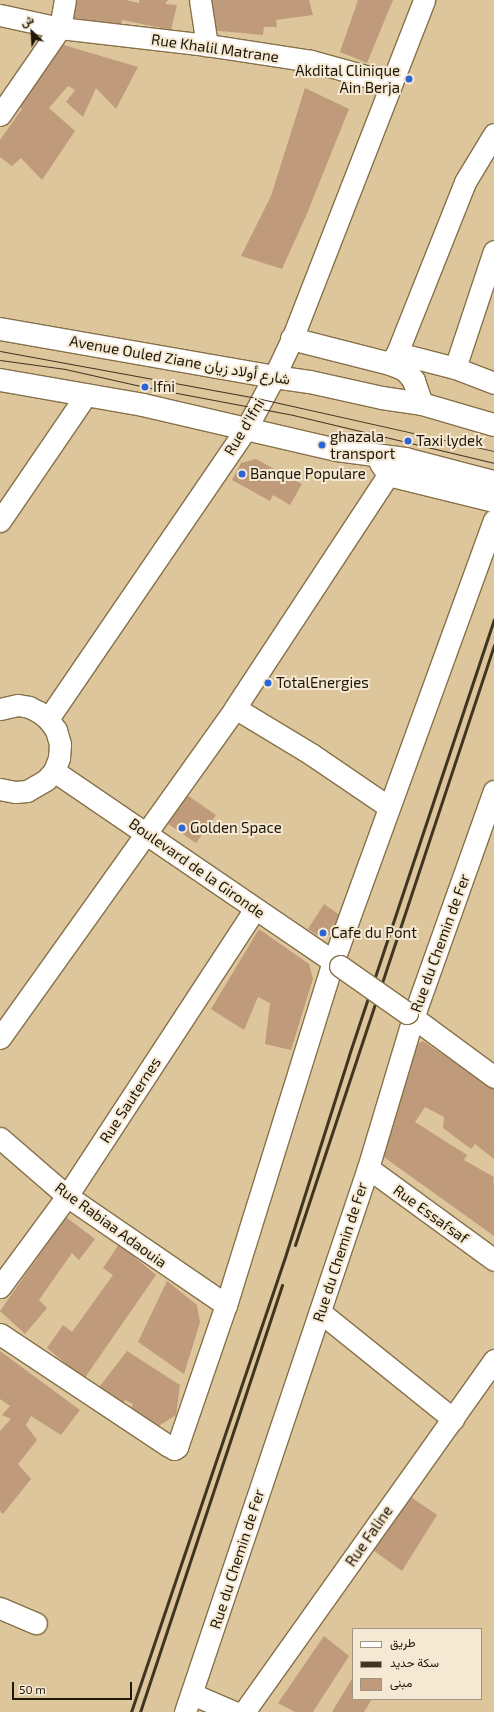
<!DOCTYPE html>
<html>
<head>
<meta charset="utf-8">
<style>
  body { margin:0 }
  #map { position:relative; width:494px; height:1712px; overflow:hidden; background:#dec69c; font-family:"Exo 2",Vazirmatn,sans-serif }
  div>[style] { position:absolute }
  .building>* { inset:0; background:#bf9a7b }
  .roads { filter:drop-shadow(1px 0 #867149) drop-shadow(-1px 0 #867149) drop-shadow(0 1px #867149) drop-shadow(0 -1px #867149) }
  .minor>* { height:21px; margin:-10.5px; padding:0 10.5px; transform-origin:10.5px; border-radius:10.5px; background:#fff }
  .major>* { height:22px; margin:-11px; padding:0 11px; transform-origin:11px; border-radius:11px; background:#fff }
  .highway>* { height:22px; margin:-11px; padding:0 11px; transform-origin:11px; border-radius:11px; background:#fff }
  .tram>* { height:1px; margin:-0.5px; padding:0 0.5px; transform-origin:0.5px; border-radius:0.5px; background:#403521 }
  .rail>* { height:3px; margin:-1.5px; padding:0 1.5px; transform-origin:1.5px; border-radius:1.5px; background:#403521 }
  .bridges { filter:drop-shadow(1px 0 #867149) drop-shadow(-1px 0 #867149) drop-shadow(0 1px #867149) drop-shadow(0 -1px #867149) }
  .minor-bridge>* { height:21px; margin:-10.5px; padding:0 10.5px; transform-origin:10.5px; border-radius:10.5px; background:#fff }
  .dots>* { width:11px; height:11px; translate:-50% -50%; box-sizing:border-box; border:2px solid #f5e9d4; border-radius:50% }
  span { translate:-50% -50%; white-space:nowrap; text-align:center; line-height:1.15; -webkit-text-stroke:4px #f5e9d4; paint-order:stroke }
  .street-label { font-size:15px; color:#1f1707 }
  .poi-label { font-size:15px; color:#1f1707 }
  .right { translate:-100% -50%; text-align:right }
  .left { translate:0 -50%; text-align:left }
  .legend { position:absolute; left:352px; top:1628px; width:130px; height:72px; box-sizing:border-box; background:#f5e9d4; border:1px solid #9f9582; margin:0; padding:5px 7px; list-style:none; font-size:12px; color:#1f1707 }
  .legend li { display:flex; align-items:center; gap:8px; height:20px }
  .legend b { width:20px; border:1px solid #9f9582 }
  .north { position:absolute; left:12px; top:12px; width:40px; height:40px; -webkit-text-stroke:3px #f5e9d4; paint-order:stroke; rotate:335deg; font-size:11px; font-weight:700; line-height:16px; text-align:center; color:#1f1707 }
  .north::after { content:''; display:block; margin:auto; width:14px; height:18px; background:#1f1707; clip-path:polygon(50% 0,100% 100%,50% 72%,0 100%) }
  .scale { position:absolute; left:12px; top:1682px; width:120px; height:18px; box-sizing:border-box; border:2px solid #1f1707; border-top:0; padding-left:5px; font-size:12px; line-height:14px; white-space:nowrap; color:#1f1707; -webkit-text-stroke:3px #f5e9d4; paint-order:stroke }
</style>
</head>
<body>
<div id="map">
  <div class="building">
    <div style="clip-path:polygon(73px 0,126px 0,139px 3px,139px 0,168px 0,165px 4px,177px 5px,171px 30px,122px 20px,120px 28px,71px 17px)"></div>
    <div style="clip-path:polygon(205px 0,309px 0,313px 15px,276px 20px,277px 27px,264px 27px,263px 35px,208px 30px)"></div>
    <div style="clip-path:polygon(358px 0,393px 0,367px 63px,340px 52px)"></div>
    <div style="clip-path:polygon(57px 43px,138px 67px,116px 109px,96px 88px,83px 117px,66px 102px,75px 90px,68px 86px,49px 108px,75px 131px,42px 180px,21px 158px,12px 166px,0 157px,0 140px,22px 109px,17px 103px)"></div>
    <div style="clip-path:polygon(305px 88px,349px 109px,306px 216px,282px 269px,241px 256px,271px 196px)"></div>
    <div style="clip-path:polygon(256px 459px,302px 484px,290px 505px,273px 495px,270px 501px,232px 480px,241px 463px)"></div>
    <div style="clip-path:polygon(187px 795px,216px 815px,196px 843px,168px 824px)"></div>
    <div style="clip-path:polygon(324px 904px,344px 918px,334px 934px,320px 937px,308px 929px)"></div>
    <div style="clip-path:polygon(259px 929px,309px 964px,313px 979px,291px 1050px,265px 1044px,270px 1003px,258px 997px,244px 1030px,211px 1009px)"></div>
    <div style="clip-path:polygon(423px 1041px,494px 1089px,494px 1159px,475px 1144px,471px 1149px,443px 1128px,444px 1117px,425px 1107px,415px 1122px,467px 1155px,464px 1160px,494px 1177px,493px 1182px,494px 1183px,494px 1236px,381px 1155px,409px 1049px)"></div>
    <div style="clip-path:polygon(66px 1217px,95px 1239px,79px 1260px,72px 1253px,39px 1300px,47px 1308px,25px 1334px,0 1311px)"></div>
    <div style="clip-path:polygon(119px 1244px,156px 1275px,84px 1379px,47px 1348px,63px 1325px,72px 1332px,113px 1275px,103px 1268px)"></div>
    <div style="clip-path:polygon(167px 1281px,197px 1305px,200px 1322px,184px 1374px,138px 1342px)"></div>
    <div style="clip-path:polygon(0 1351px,80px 1410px,61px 1435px,31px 1416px,26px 1425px,37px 1440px,18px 1464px,31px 1479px,3px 1514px,0 1511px,0 1431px,11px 1419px,2px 1415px,10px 1406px,0 1399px)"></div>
    <div style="clip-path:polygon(127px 1351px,180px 1385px,176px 1415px,154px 1429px,129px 1412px,133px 1404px,125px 1400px,120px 1408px,97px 1390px)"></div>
    <div style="clip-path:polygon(411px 1497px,437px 1515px,402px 1571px,373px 1550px)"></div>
    <div style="clip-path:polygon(324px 1636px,349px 1656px,313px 1712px,295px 1712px,278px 1703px)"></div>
    <div style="clip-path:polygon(353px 1677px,353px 1699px,372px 1699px,364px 1712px,332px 1712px)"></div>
  </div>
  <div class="roads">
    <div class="minor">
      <div style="left:200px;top:0;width:46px;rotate:81.2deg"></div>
      <div style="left:0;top:15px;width:61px;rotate:12.2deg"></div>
      <div style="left:60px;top:28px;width:148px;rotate:6.6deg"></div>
      <div style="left:207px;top:45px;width:105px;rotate:8.7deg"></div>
      <div style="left:311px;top:61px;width:83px;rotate:15.4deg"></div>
      <div style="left:0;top:115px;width:106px;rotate:-55.4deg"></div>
      <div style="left:60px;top:28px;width:28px;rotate:-80deg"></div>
      <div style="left:397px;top:353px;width:60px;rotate:14.5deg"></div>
      <div style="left:455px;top:368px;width:42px;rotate:21deg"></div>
      <div style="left:390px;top:364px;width:13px;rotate:-58deg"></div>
      <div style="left:397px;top:353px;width:184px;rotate:-68.3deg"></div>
      <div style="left:465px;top:182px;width:56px;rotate:-58.9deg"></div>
      <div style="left:455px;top:368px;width:123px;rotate:-71.6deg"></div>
      <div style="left:380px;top:463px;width:14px;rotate:56deg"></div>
      <div style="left:388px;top:475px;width:109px;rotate:13.8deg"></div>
      <div style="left:0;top:521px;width:153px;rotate:-55.7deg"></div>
      <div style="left:235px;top:708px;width:89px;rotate:31.2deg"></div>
      <div style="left:311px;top:754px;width:94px;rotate:34.2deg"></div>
      <div style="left:0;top:709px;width:18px;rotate:-13deg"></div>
      <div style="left:18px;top:705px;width:11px;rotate:10deg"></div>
      <div style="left:29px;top:707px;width:11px;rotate:27deg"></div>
      <div style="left:39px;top:712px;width:11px;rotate:38deg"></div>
      <div style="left:48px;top:719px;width:14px;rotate:54deg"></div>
      <div style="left:56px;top:730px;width:15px;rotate:74deg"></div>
      <div style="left:60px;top:744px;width:14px;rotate:94deg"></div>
      <div style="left:59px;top:758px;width:14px;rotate:111deg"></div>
      <div style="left:54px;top:771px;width:12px;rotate:132deg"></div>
      <div style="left:46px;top:780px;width:22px;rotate:150deg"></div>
      <div style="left:27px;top:791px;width:12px;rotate:175deg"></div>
      <div style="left:15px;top:792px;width:15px;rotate:-169deg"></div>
      <div style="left:48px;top:719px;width:351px;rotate:-55.7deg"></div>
      <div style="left:246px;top:429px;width:59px;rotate:-61.7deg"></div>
      <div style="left:274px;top:377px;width:42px;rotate:-64.7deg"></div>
      <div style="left:292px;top:339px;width:364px;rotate:-68.7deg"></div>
      <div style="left:54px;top:771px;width:346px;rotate:34.3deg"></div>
      <div style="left:407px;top:1013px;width:108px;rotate:36.3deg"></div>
      <div style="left:0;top:1038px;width:405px;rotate:-54.5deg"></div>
      <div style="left:235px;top:708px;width:279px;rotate:-56.7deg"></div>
      <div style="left:0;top:1138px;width:89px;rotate:40.9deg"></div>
      <div style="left:67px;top:1196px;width:193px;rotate:34.4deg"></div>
      <div style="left:368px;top:1168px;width:156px;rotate:36.1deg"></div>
      <div style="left:0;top:1287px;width:113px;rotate:-53.6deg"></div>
      <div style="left:67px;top:1196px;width:343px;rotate:-56.8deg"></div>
      <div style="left:320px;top:1312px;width:171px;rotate:38.8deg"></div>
      <div style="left:0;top:1334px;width:201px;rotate:33.6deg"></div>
      <div style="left:167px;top:1445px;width:8px;rotate:30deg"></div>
      <div style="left:174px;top:1449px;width:4px;rotate:-34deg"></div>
      <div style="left:177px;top:1447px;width:150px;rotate:-71deg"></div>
      <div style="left:226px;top:1305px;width:359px;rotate:-72.7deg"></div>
      <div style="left:333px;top:962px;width:470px;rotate:-70deg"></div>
      <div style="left:0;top:1608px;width:39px;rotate:23deg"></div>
      <div style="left:192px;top:1694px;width:46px;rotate:23.2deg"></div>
      <div style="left:185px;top:1712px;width:574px;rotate:-71.41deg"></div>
      <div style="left:368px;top:1168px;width:157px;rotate:-73.3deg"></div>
      <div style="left:413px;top:1018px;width:241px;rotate:-70.4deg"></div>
      <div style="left:244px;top:1712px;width:432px;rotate:-54.6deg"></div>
    </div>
    <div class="major">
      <div style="left:0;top:329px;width:278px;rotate:9.9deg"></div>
      <div style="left:0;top:380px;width:145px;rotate:9.9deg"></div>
      <div style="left:143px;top:405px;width:106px;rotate:13.1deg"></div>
    </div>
    <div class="highway">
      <div style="left:292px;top:339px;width:101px;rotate:14.3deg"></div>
      <div style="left:390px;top:364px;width:14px;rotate:21deg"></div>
      <div style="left:403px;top:369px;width:6px;rotate:39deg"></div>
      <div style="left:408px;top:373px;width:10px;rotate:53deg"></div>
      <div style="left:414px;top:381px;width:24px;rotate:71deg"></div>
      <div style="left:274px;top:377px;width:36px;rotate:8deg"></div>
      <div style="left:310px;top:382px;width:74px;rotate:12.5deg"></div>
      <div style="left:382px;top:398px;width:40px;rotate:8.5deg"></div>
      <div style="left:422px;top:404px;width:75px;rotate:16.3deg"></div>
      <div style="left:246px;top:429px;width:93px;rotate:13deg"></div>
      <div style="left:337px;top:450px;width:69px;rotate:7.5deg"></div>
      <div style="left:405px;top:459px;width:92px;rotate:14.5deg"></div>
    </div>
  </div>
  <div class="tram">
    <div style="left:0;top:351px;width:265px;rotate:10.4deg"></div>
    <div style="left:261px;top:399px;width:239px;rotate:12.6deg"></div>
    <div style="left:0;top:360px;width:66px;rotate:7.9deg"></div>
    <div style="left:65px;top:369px;width:82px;rotate:12.7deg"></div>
    <div style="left:145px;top:387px;width:151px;rotate:10.7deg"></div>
    <div style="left:293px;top:415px;width:207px;rotate:13.4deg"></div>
  </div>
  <div class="rail">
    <div style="left:295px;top:1245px;width:632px;rotate:-71.65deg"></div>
    <div style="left:131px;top:1712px;width:480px;rotate:-71.3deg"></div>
    <div style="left:285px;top:1257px;width:212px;rotate:-72.4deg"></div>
    <div style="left:349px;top:1055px;width:459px;rotate:-71.6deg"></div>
    <div style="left:140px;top:1712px;width:450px;rotate:-71.6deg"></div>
  </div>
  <div class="bridges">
    <div class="minor-bridge">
      <div style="left:340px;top:966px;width:82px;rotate:35deg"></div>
    </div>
  </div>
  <div class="dots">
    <div style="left:409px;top:79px;background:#2d66d4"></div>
    <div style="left:145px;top:387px;background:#2d66d4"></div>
    <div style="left:408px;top:441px;background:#2d66d4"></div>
    <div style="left:322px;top:445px;background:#2d66d4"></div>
    <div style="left:242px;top:474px;background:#2d66d4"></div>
    <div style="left:268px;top:683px;background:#2d66d4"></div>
    <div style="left:182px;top:828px;background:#2d66d4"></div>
    <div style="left:323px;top:933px;background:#2d66d4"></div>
  </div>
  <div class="street-label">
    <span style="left:215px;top:48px;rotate:8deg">Rue Khalil Matrane</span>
    <span style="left:180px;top:360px;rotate:10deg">Avenue Ouled Ziane شارع أولاد زيان</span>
    <span style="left:244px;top:427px;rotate:-59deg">Rue d'Ifni</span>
    <span style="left:197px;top:868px;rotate:35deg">Boulevard de la Gironde</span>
    <span style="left:440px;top:943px;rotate:-70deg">Rue du Chemin de Fer</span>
    <span style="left:130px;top:1100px;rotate:-57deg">Rue Sauternes</span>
    <span style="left:431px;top:1214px;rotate:36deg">Rue Essafsaf</span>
    <span style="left:111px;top:1225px;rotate:36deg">Rue Rabiaa Adaouia</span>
    <span style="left:340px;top:1252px;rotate:-72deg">Rue du Chemin de Fer</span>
    <span style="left:369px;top:1536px;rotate:-55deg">Rue Faline</span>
    <span style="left:237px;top:1559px;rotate:-72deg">Rue du Chemin de Fer</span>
  </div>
  <div class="poi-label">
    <span class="right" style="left:400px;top:79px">Akdital Clinique<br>Ain Berja</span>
    <span class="left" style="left:153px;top:387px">Ifni</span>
    <span class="left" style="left:330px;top:445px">ghazala<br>transport</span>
    <span class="left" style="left:416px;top:441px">Taxi lydek</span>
    <span class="left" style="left:250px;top:474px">Banque Populare</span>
    <span class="left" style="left:276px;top:683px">TotalEnergies</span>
    <span class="left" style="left:190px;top:828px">Golden Space</span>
    <span class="left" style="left:331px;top:933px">Cafe du Pont</span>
  </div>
  <ul class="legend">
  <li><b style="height:5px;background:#fff"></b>طريق</li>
  <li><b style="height:5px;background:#403521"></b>سكة حديد</li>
  <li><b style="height:11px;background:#bf9a7b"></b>مبنى</li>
  </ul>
  <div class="north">ش</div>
  <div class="scale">50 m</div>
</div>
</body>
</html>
